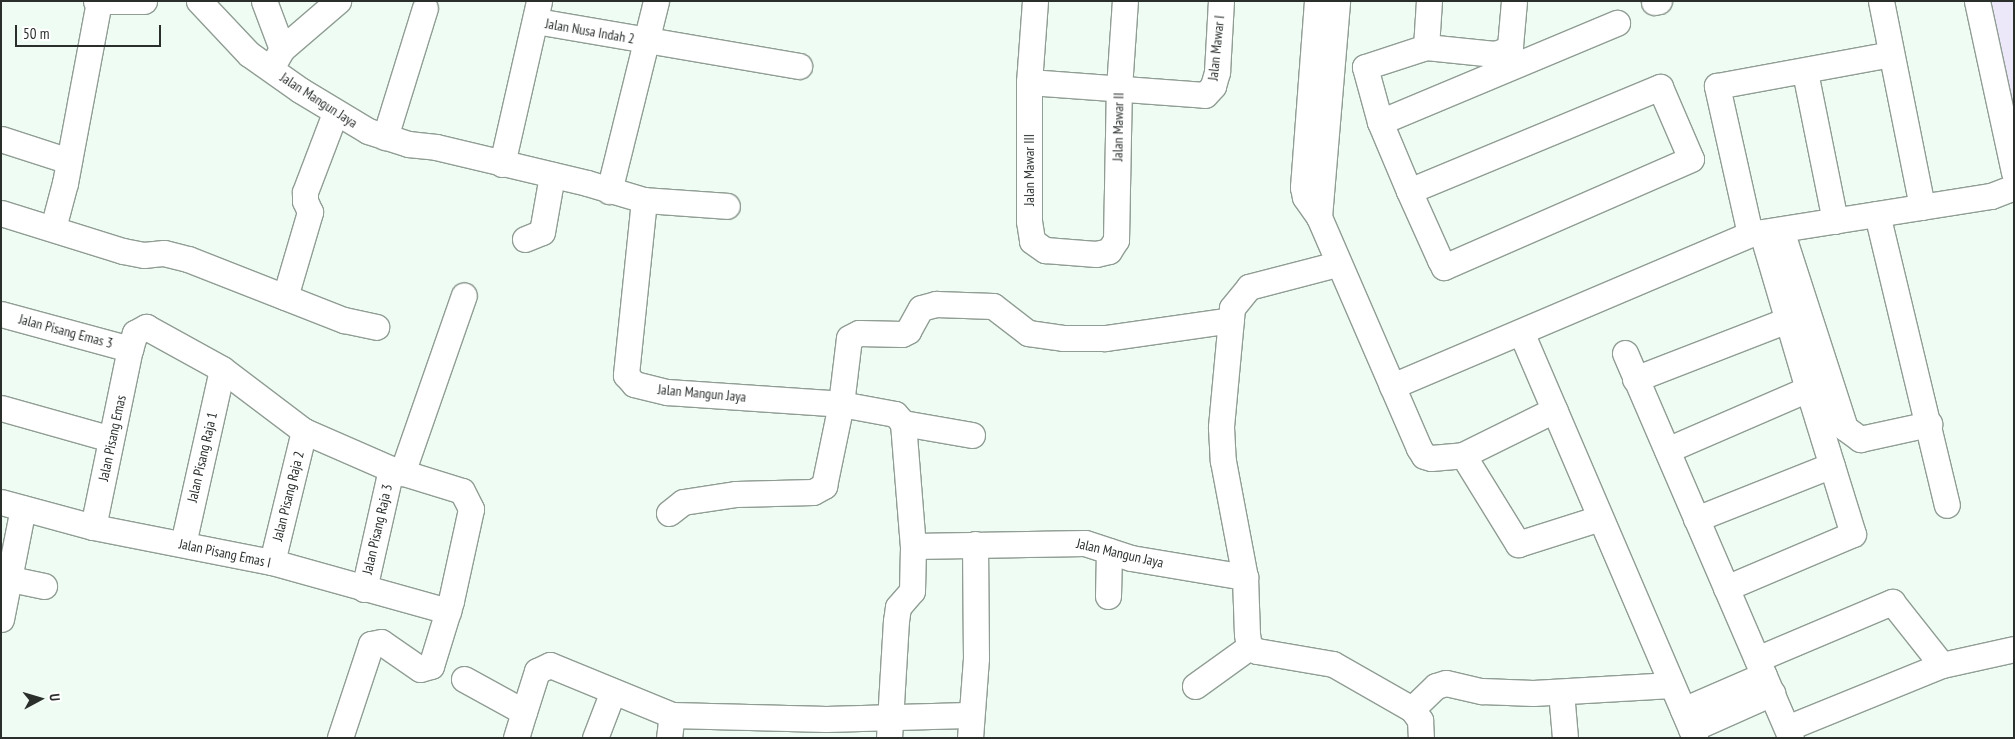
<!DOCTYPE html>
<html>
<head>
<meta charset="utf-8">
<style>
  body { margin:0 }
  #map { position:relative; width:2015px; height:739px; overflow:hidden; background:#effcf3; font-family:"PT Sans Narrow",sans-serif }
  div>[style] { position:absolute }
  .green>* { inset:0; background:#ede7fa }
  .roads { filter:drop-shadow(1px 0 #909d94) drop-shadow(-1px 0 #909d94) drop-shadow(0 1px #909d94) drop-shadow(0 -1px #909d94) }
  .minor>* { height:25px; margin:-12.5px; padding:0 12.5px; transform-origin:12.5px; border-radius:12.5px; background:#fff }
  span { translate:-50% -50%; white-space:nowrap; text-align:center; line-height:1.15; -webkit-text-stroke:4.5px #fff; paint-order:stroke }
  .street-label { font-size:14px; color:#2a2f2c }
  .frame { position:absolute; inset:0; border:2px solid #2a2f2c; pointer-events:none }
  .north { position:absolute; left:15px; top:674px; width:50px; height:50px; -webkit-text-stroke:4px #fff; paint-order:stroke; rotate:84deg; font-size:14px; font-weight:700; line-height:20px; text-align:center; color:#2a2f2c }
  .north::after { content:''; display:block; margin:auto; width:18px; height:22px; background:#2a2f2c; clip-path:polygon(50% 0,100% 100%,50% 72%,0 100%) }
  .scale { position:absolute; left:15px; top:25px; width:146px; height:22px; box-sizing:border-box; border:2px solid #2a2f2c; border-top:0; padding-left:6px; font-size:15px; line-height:18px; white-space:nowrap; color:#2a2f2c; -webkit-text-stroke:4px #fff; paint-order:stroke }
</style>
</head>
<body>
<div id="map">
  <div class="green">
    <div style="clip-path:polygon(1977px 1px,2014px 1px,2014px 172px)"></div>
  </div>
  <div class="roads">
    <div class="minor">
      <div style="left:96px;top:1px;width:48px"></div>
      <div style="left:199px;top:1px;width:73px;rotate:46.7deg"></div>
      <div style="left:249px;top:54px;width:62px;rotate:35.2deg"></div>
      <div style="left:300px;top:90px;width:79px;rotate:31.1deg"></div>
      <div style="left:368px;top:131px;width:42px;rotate:18deg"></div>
      <div style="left:408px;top:144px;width:28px;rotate:6deg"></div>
      <div style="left:436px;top:147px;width:155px;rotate:13.4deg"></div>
      <div style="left:587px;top:183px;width:59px;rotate:16.6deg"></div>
      <div style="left:644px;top:200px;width:176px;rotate:95.9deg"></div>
      <div style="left:626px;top:375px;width:12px;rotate:48deg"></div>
      <div style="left:634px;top:384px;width:34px;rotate:14deg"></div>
      <div style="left:667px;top:392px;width:174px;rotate:3.9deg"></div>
      <div style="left:841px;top:404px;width:55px;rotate:10.5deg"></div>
      <div style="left:895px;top:414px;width:12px;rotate:48deg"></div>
      <div style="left:903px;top:423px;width:123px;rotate:85.4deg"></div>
      <div style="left:913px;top:546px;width:172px;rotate:-1deg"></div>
      <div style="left:1085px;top:543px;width:48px;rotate:18.1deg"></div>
      <div style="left:1131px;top:558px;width:116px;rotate:9.5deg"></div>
      <div style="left:264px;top:1px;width:51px;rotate:69.4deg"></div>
      <div style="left:1035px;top:1px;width:81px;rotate:94.2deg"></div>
      <div style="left:1029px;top:82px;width:139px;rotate:90deg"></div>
      <div style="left:1029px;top:221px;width:20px;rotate:81deg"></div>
      <div style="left:1032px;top:241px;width:16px;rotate:35deg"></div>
      <div style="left:1045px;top:250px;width:51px;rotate:4.5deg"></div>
      <div style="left:1096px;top:254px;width:13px;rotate:-13deg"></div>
      <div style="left:1109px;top:251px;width:13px;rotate:-58deg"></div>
      <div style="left:1116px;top:240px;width:152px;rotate:-88.9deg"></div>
      <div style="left:1119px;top:88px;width:87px;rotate:-86.1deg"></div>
      <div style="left:1317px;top:1px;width:187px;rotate:94.3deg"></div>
      <div style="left:1303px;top:187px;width:10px;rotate:79deg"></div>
      <div style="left:1305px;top:197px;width:24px;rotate:55deg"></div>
      <div style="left:1319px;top:217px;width:252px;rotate:66.6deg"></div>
      <div style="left:1419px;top:448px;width:9px;rotate:58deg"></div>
      <div style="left:1424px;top:456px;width:7px;rotate:16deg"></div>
      <div style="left:1431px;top:458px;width:32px;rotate:-5deg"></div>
      <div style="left:1463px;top:455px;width:102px;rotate:-26.3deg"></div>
      <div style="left:1881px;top:1px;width:210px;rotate:78.7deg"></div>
      <div style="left:1977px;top:1px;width:175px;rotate:77.8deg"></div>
      <div style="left:1654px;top:2px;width:5px;rotate:-11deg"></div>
      <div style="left:536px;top:21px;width:267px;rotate:9.7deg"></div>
      <div style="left:1426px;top:47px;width:69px;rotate:5.8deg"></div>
      <div style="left:1495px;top:54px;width:9px;rotate:-18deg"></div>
      <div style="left:1504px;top:51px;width:8px;rotate:-40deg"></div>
      <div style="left:1510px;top:46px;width:45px;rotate:-84.9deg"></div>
      <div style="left:271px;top:68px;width:22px;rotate:-60deg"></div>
      <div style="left:282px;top:49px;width:74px;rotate:-40.6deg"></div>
      <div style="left:1805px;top:72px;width:152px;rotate:78.6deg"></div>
      <div style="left:1029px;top:82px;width:176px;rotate:4.2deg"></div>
      <div style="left:1205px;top:95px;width:12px;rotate:-48deg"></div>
      <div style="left:1213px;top:86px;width:15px;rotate:-74deg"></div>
      <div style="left:1217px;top:72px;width:71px;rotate:-86.8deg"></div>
      <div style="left:1380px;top:122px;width:257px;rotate:-22.7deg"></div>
      <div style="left:385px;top:137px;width:135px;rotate:-72.8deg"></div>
      <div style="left:1px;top:139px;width:71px;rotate:17.9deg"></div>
      <div style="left:502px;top:164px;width:167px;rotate:-77.2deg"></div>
      <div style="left:609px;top:191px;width:196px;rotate:-76.1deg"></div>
      <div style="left:1409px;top:191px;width:272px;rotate:-22.5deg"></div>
      <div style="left:1660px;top:87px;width:78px;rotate:66.7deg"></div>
      <div style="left:1691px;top:159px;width:270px;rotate:156.4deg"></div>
      <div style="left:1444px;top:267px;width:8px;rotate:-120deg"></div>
      <div style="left:1440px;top:260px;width:76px;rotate:-114.2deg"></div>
      <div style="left:1409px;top:191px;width:75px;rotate:-112.8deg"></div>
      <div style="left:1380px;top:122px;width:57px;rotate:-105.3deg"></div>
      <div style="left:1365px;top:67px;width:64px;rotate:-18.2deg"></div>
      <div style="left:1426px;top:47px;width:46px;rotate:-86.3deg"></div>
      <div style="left:644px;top:200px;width:83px;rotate:4.1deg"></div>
      <div style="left:1px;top:213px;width:128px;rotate:17.3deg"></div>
      <div style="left:123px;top:251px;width:21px;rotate:11deg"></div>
      <div style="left:144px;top:255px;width:20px;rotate:-6deg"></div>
      <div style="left:164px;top:253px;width:25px;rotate:14deg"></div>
      <div style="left:188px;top:259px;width:168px;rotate:21.4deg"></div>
      <div style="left:344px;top:320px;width:33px;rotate:12deg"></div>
      <div style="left:1877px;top:214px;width:299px;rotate:76.5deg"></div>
      <div style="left:1319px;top:217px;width:217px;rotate:-85.2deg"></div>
      <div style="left:53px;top:228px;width:47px;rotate:-75.1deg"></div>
      <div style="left:65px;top:183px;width:184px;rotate:-79.4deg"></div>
      <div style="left:1781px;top:230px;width:208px;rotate:72.1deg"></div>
      <div style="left:1845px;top:428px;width:19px;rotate:36deg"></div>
      <div style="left:1860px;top:439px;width:71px;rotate:-12.3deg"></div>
      <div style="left:1750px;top:234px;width:152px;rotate:-102.6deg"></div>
      <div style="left:1717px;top:86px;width:177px;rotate:-10.4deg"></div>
      <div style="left:525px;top:239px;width:18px;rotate:-22deg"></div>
      <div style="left:542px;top:232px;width:58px;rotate:-80deg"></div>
      <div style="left:1337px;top:264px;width:91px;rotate:165.4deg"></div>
      <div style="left:1249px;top:287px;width:27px;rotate:129deg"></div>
      <div style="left:1232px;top:308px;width:120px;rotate:95.3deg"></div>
      <div style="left:1221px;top:427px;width:34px;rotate:87deg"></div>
      <div style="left:1223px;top:461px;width:118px;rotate:79.3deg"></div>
      <div style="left:1245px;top:577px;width:57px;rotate:88deg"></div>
      <div style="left:1247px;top:634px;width:13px;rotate:81deg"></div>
      <div style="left:1249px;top:647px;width:9px;rotate:27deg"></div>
      <div style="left:1257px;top:651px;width:77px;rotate:9.7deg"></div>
      <div style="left:1333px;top:664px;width:91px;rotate:29.7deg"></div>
      <div style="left:1412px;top:709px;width:14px;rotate:54deg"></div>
      <div style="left:1420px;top:720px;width:18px;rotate:87deg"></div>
      <div style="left:285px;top:297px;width:89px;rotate:-73.6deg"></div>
      <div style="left:310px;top:212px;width:12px;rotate:-114deg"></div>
      <div style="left:305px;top:201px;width:9px;rotate:-90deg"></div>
      <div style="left:305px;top:192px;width:85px;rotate:-69.2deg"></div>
      <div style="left:1px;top:314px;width:134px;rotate:15.2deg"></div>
      <div style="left:1521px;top:332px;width:442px;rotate:66.8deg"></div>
      <div style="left:1625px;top:353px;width:419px;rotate:66.7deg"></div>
      <div style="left:1635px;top:379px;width:163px;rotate:-21.2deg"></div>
      <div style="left:1392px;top:386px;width:389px;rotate:-23deg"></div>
      <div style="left:1750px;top:234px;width:244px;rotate:-9deg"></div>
      <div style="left:1991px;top:196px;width:25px;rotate:-21deg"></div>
      <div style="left:1px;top:408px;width:114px;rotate:15.7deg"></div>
      <div style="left:903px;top:423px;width:70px;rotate:9.9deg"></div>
      <div style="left:1667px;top:450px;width:154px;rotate:-23.4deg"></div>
      <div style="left:1808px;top:389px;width:163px;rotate:-106.4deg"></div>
      <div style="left:1463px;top:455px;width:105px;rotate:58.3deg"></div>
      <div style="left:1518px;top:544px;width:86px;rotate:-17.6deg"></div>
      <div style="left:402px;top:473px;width:188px;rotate:-70.8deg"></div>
      <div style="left:1px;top:502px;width:95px;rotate:15.2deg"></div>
      <div style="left:93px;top:527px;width:182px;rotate:11.1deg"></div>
      <div style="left:272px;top:562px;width:183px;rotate:15.6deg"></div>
      <div style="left:669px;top:513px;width:18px;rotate:-38deg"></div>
      <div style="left:683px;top:502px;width:54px;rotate:-8.6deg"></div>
      <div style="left:736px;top:494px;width:77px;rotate:-1.5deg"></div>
      <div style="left:813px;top:492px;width:13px;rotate:-29deg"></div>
      <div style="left:824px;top:486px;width:84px;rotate:-78.3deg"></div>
      <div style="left:841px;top:404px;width:66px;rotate:-83.1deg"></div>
      <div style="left:849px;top:338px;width:11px;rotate:-27deg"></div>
      <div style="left:859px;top:333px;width:43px;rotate:1.3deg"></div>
      <div style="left:902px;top:334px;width:7px;rotate:-27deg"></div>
      <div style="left:908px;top:331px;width:26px;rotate:-61deg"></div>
      <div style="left:921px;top:308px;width:16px;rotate:-15deg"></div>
      <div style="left:936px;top:304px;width:57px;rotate:2deg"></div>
      <div style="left:993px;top:306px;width:44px;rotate:37.6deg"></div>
      <div style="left:1028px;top:333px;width:35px;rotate:8deg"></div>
      <div style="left:1063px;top:338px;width:42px"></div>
      <div style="left:1105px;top:338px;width:127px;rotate:-8.1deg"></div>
      <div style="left:1696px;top:519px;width:146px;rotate:-21.7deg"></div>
      <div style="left:93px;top:527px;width:182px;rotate:-78.3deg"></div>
      <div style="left:130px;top:349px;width:17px;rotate:-73deg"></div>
      <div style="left:135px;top:333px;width:13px;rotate:-29deg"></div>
      <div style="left:146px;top:327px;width:87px;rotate:28.9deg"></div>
      <div style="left:222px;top:369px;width:103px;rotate:37.1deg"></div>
      <div style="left:304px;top:431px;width:95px;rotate:23.6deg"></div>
      <div style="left:391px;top:469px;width:74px;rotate:17.2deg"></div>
      <div style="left:462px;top:491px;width:20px;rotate:63deg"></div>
      <div style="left:471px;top:509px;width:94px;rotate:102.3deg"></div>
      <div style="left:451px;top:601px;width:68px;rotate:107.1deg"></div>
      <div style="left:431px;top:666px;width:11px;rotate:165deg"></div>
      <div style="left:420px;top:669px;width:47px;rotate:-145.3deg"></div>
      <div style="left:381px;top:642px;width:10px;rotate:169deg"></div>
      <div style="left:371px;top:644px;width:99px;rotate:108.3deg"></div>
      <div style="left:183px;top:544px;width:179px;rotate:-77.4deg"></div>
      <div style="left:272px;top:562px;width:135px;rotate:-76.3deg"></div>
      <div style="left:1px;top:577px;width:44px;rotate:11.8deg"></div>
      <div style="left:1726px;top:588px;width:138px;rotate:-23deg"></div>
      <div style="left:1853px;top:534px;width:152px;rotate:-107.2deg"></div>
      <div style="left:364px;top:589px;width:123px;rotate:-77.3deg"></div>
      <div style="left:1108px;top:596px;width:45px;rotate:-88.7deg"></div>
      <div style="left:1px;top:619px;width:113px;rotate:-78.8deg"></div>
      <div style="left:1757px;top:659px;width:147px;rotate:-22.9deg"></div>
      <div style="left:1892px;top:602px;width:80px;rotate:51.6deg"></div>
      <div style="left:1942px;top:665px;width:167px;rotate:157.9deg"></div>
      <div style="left:1942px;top:665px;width:74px;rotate:-12.5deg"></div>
      <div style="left:464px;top:679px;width:68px;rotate:28.8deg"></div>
      <div style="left:524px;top:712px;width:43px;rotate:-72.4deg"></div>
      <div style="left:537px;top:671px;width:14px;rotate:-25deg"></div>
      <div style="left:550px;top:665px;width:132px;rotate:22.3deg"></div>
      <div style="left:672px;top:715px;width:154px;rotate:1.5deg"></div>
      <div style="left:826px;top:719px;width:145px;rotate:-1.6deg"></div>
      <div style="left:1195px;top:686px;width:67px;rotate:-35.8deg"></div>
      <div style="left:1561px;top:692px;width:46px;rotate:85deg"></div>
      <div style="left:1412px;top:709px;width:33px;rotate:-44deg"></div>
      <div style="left:1436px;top:686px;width:10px;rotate:-17deg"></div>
      <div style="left:1446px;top:683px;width:37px;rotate:13deg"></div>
      <div style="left:1482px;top:691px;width:51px;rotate:2.2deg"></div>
      <div style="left:1533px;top:693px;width:139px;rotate:-3.3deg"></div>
      <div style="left:1683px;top:710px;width:88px;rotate:-23.4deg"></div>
      <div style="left:1691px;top:729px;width:89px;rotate:-24deg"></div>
      <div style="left:516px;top:738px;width:27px;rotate:-73deg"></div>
      <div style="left:595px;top:738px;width:50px;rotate:-69deg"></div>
      <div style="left:669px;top:738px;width:23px;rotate:-83deg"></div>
      <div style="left:889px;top:738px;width:117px;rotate:-86.6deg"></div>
      <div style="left:896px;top:621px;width:14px;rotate:-82deg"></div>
      <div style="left:898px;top:607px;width:21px;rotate:-49deg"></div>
      <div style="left:912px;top:591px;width:45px;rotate:-88.7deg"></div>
      <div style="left:970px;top:738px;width:80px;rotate:-85.7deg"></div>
      <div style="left:976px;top:658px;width:114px;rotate:-90.5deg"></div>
    </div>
  </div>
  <div class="street-label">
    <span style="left:590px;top:31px;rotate:10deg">Jalan Nusa Indah 2</span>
    <span style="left:1216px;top:48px;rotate:-84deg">Jalan Mawar I</span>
    <span style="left:319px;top:100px;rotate:33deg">Jalan Mangun Jaya</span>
    <span style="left:1118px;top:127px;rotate:-89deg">Jalan Mawar II</span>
    <span style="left:1029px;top:170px;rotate:-90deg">Jalan Mawar III</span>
    <span style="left:66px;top:331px;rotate:15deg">Jalan Pisang Emas 3</span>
    <span style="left:702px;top:393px;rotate:5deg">Jalan Mangun Jaya</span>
    <span style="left:112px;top:438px;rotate:-78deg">Jalan Pisang Emas</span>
    <span style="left:202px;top:457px;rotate:-77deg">Jalan Pisang Raja 1</span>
    <span style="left:288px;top:496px;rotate:-76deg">Jalan Pisang Raja 2</span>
    <span style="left:377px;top:529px;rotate:-77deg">Jalan Pisang Raja 3</span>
    <span style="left:225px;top:553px;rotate:12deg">Jalan Pisang Emas I</span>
    <span style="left:1120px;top:553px;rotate:13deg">Jalan Mangun Jaya</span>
  </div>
  <div class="frame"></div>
  <div class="north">U</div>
  <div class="scale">50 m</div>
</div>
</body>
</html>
